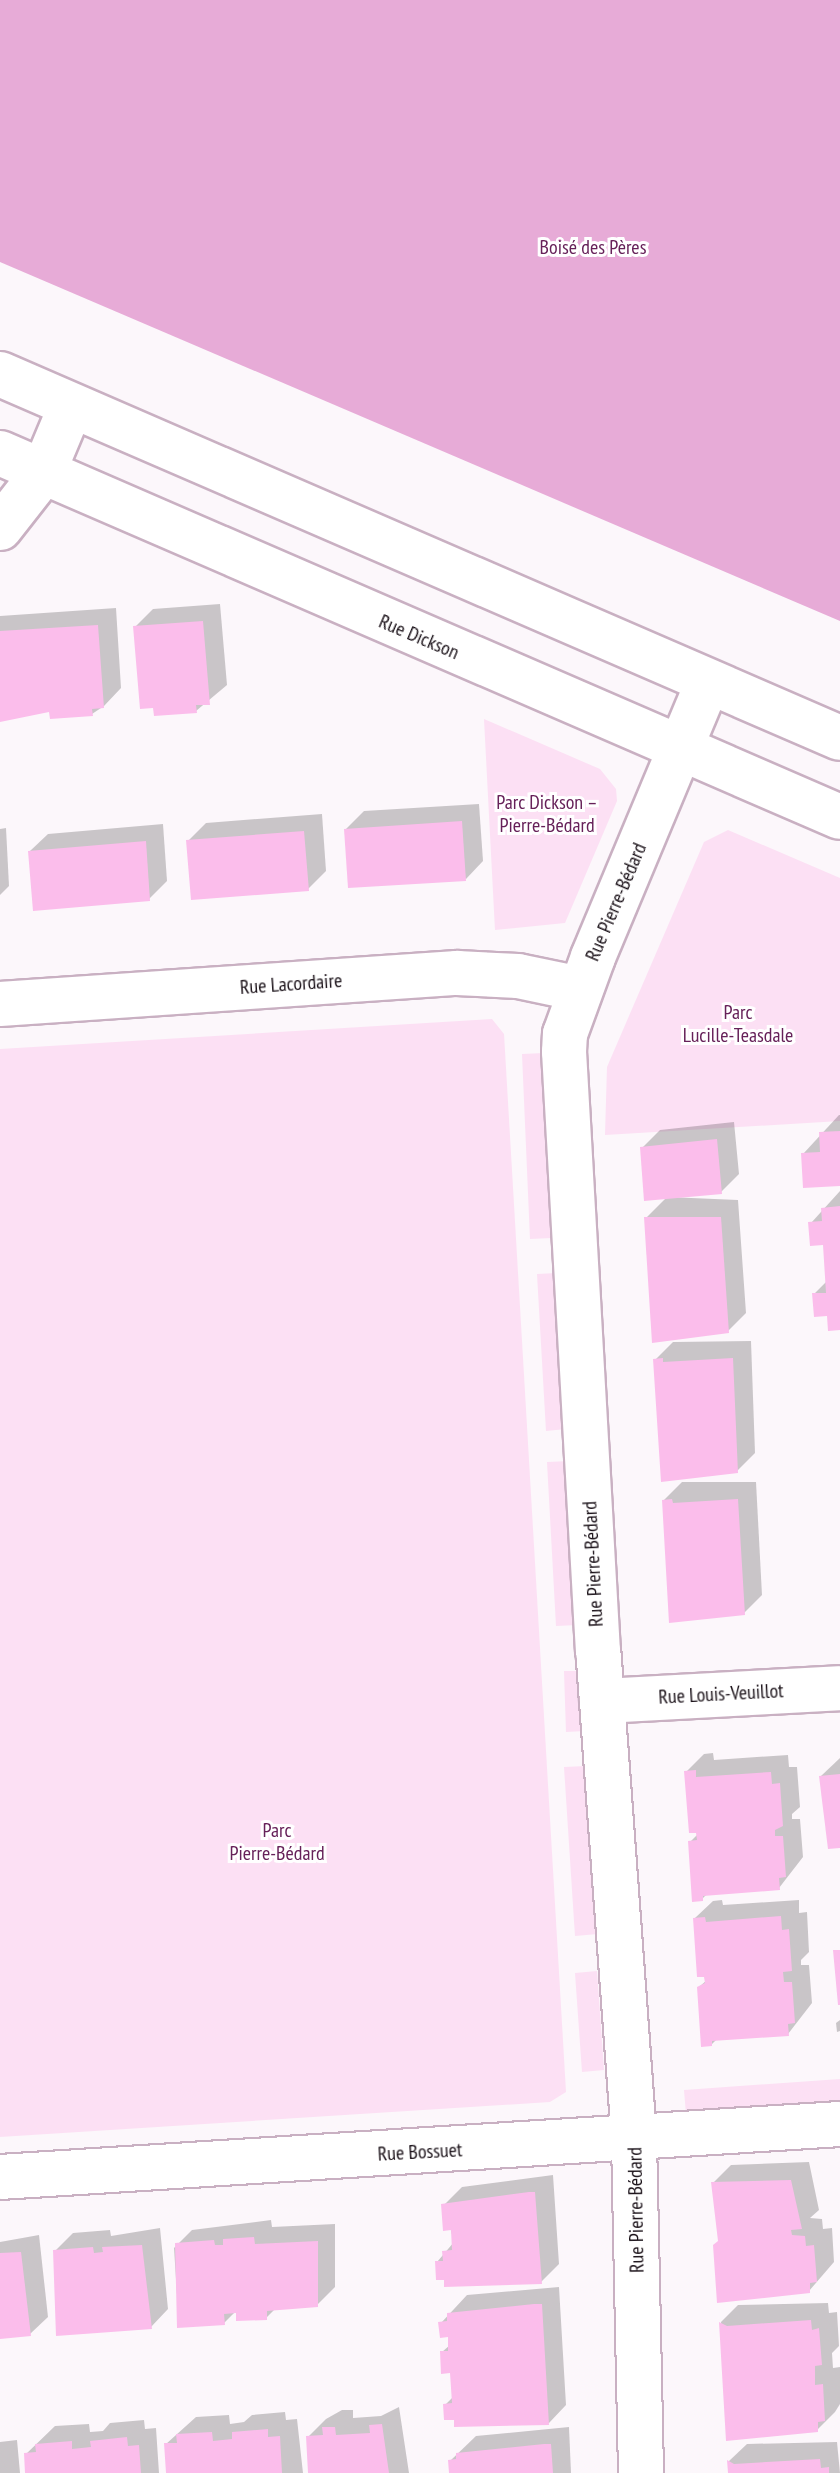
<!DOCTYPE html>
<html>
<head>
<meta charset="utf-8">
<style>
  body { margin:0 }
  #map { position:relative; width:840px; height:2473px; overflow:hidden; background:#fcf7fb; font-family:"PT Sans Narrow",sans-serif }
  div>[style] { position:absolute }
  .green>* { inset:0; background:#fce0f4 }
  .forest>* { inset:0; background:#e7abd7 }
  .shadow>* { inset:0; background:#0003 }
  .building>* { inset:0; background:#fbbdeb }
  .roads { filter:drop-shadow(2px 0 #c9b0c2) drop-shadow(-2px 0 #c9b0c2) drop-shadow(0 2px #c9b0c2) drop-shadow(0 -2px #c9b0c2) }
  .street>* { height:44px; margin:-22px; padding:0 22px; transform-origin:22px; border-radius:22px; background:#fff }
  .secondary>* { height:44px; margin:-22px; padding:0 22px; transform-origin:22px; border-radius:22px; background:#fff }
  span { translate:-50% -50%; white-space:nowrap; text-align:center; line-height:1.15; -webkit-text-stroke:6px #fff; paint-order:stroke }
  .park-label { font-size:20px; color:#662159 }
  .street-label { font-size:20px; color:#1a1118 }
</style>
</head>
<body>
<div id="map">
  <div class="green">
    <div style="clip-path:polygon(484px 719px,600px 769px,616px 789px,617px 801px,565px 923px,495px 930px)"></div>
    <div style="clip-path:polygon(728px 830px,840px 878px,840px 1121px,605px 1135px,607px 1067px,704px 842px)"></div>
    <div style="clip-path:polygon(492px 1019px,504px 1034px,566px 2092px,550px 2102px,0 2137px,0 1049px)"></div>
    <div style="clip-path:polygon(544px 1053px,552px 1238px,530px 1239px,522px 1054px)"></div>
    <div style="clip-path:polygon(557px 1273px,566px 1429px,546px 1431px,537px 1274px)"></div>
    <div style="clip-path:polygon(570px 1461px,578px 1625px,556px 1626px,547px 1462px)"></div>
    <div style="clip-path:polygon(564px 1671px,583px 1671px,585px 1731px,566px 1732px)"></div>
    <div style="clip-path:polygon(586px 1766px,598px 1934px,575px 1936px,564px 1767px)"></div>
    <div style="clip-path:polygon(597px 1971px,604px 2070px,582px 2072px,575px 1973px)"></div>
    <div style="clip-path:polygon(840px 2079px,840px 2102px,686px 2114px,684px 2090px)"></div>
  </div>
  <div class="forest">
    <div style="clip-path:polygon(0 0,840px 0,840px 621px,0 262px)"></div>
  </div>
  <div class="shadow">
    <div style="clip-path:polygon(220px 604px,227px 685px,196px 711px,135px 627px,153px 609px)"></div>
    <div style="clip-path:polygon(116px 608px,121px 688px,104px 706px,92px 714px,51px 709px,0 720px,0 616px)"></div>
    <div style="clip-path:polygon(479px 804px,483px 861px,466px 879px,346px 829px,364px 811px)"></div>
    <div style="clip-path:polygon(322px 814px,326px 871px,308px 889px,188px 841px,206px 823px)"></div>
    <div style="clip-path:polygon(163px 824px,167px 881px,149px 899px,30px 851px,48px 834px)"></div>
    <div style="clip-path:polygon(6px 828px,9px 886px,0 895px,0 829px)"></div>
    <div style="clip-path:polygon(839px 1115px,840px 1115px,840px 1183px,803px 1154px)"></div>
    <div style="clip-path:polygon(734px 1122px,739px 1174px,721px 1192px,668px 1197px,738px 1200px,746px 1313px,728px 1331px,646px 1218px,667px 1197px,642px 1148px,660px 1130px)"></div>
    <div style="clip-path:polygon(840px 1191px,840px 1328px,814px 1294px,827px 1281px,825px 1243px,811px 1223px)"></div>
    <div style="clip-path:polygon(751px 1341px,755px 1453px,737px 1471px,655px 1360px,673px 1342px)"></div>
    <div style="clip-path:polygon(682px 1482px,756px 1482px,762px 1595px,744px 1613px,664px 1500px)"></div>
    <div style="clip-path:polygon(713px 1753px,714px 1760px,788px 1755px,789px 1767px,797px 1767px,800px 1807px,792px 1814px,792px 1819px,800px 1819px,803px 1857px,779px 1888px,708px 1893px,702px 1899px,690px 1842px,698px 1834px,686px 1772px,704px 1754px)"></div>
    <div style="clip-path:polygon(840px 1758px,840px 1846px,821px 1776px)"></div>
    <div style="clip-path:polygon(722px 1900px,723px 1905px,799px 1900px,799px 1913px,807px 1912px,809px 1952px,801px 1960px,801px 1965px,809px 1965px,812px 2003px,788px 2034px,717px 2039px,712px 2044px,699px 1987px,707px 1980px,695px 1918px,713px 1901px)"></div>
    <div style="clip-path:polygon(840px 2020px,840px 2031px,837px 2032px,836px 2023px)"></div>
    <div style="clip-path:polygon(809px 2162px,819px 2210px,810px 2218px,822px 2219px,823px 2229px,832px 2228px,834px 2262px,809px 2291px,720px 2241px,713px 2183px,731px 2165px)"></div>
    <div style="clip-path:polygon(553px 2175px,559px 2264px,541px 2282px,437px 2262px,454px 2242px,444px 2205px,462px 2187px)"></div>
    <div style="clip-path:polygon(271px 2220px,272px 2227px,335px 2224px,335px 2287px,317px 2305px,276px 2308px,266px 2318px,237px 2310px,224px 2323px,179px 2326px,174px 2248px,192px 2230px)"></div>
    <div style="clip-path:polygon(160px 2228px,168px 2309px,151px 2327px,55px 2251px,73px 2233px,110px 2230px,111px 2236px)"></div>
    <div style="clip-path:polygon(39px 2235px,48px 2317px,30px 2334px,0 2337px,0 2242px)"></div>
    <div style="clip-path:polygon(559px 2287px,566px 2405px,549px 2423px,456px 2418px,445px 2405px,454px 2396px,452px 2371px,442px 2352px,450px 2345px,449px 2335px,441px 2323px,467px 2295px)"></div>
    <div style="clip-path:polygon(828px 2303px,829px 2313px,837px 2312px,839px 2346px,832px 2353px,833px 2368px,840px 2367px,840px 2404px,835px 2412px,817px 2430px,728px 2439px,721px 2322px,738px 2305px)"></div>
    <div style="clip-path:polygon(399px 2407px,409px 2473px,308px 2473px,308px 2437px,326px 2419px,342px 2410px,353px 2410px,353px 2418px,381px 2416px)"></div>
    <div style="clip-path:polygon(285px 2412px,286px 2420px,297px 2419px,303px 2473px,168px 2473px,166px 2444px,196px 2417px,229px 2415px,230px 2424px,244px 2422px,252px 2415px)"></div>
    <div style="clip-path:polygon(144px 2420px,145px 2429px,156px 2428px,159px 2473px,26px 2473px,26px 2454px,55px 2426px,89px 2424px,90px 2432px,103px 2431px,110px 2423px)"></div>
    <div style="clip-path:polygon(569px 2427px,571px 2473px,451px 2473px,450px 2461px,476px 2436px)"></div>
    <div style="clip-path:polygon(17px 2440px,20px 2473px,0 2473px,0 2442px)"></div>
    <div style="clip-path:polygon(837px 2442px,840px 2473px,730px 2473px,729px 2461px,747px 2444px)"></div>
  </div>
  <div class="building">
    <div style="clip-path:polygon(203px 621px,210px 705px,196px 705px,197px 713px,154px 716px,153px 708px,140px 709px,133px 626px)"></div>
    <div style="clip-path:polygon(98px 625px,104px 708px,92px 709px,93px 716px,50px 719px,49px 712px,0 722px,0 631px)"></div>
    <div style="clip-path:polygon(462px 821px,466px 881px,348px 888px,344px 829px)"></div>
    <div style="clip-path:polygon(304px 831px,309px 891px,191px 900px,186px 840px)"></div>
    <div style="clip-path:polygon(146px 841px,150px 901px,33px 911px,28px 851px)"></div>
    <div style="clip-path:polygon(840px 1131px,840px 1186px,803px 1188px,801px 1153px,820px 1152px,819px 1132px)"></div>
    <div style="clip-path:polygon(717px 1139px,722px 1194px,644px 1201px,640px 1147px)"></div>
    <div style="clip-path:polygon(840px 1206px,840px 1330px,828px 1331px,827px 1316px,814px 1317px,812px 1293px,826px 1293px,823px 1245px,810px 1246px,808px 1222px,822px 1221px,821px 1208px)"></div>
    <div style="clip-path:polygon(644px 1217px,721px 1217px,729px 1333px,652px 1343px)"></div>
    <div style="clip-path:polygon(663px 1358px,663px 1362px,733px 1358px,738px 1473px,661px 1482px,653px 1359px)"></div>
    <div style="clip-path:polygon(672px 1499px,673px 1503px,738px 1499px,745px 1615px,669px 1623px,662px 1500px)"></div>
    <div style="clip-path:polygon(696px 1770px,696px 1777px,771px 1772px,772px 1784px,780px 1783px,783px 1826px,775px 1830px,775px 1836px,783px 1836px,786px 1877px,779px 1878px,780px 1890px,703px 1896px,703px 1901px,692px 1902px,688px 1841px,697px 1840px,696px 1833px,689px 1833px,684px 1771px)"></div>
    <div style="clip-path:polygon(840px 1774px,840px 1848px,828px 1849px,819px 1776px)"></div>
    <div style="clip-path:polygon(781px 1916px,782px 1930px,789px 1929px,792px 1971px,783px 1972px,784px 1982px,792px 1982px,795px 2023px,788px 2024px,789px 2036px,712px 2041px,712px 2046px,701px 2047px,697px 1987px,705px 1983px,704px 1977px,697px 1977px,693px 1918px,705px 1917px,706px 1922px)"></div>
    <div style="clip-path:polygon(833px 1950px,840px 1950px,840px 2005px,838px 2005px)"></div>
    <div style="clip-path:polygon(791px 2180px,802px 2229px,791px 2230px,792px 2235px,805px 2236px,806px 2246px,814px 2245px,817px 2282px,810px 2283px,810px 2293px,717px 2303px,713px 2245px,718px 2241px,711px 2182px)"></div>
    <div style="clip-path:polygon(529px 2192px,535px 2192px,542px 2284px,444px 2287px,444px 2280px,436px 2280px,435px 2261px,443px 2261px,442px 2251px,452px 2250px,451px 2230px,443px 2231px,441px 2204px)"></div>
    <div style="clip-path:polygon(254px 2237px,255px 2244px,318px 2241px,318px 2307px,267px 2311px,267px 2320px,236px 2321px,236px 2313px,224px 2314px,225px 2325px,177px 2328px,175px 2243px,214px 2240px,215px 2245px,223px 2245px,223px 2239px)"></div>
    <div style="clip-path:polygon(142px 2245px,152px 2329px,56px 2336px,53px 2250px,93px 2247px,94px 2253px,103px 2252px,102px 2247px)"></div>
    <div style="clip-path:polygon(21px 2252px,31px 2336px,0 2339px,0 2253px)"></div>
    <div style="clip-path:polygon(534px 2304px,542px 2304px,549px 2425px,454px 2427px,454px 2420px,444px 2420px,443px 2404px,452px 2403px,450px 2373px,441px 2374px,440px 2351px,448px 2351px,448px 2337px,440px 2338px,438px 2322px,447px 2321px,447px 2313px)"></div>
    <div style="clip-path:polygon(811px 2320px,812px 2330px,819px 2328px,822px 2365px,815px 2366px,815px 2385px,823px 2384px,825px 2421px,818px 2422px,818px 2432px,726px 2441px,719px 2322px,727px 2326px)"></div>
    <div style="clip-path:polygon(382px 2424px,389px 2473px,308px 2473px,306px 2436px,323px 2435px,322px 2427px,335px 2427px,336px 2435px,370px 2433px,369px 2425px)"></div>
    <div style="clip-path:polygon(268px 2429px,268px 2437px,280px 2436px,282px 2473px,166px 2473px,164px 2443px,177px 2443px,176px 2434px,212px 2432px,213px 2441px,232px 2439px,232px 2432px)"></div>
    <div style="clip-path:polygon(127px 2437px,128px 2446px,139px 2445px,141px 2473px,25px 2473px,24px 2453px,36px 2452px,35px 2444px,72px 2441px,72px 2449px,91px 2447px,90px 2441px)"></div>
    <div style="clip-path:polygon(544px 2444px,551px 2444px,553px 2473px,449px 2473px,448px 2460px,456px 2459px,456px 2453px)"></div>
    <div style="clip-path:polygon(820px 2459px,821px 2468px,829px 2467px,829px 2473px,728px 2473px,727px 2460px,734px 2464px)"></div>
  </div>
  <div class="roads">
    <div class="street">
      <div style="left:0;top:528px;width:70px;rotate:-52deg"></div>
      <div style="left:43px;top:473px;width:73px;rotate:-67.3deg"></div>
      <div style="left:0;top:1004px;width:458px;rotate:-3.9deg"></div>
      <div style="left:457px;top:973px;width:61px;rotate:2.8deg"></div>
      <div style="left:518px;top:976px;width:63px;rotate:11.8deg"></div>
      <div style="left:602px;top:1701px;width:238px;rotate:-3.1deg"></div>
      <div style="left:0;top:2177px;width:842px;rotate:-3.61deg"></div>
      <div style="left:641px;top:2473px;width:336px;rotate:-91.2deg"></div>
      <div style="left:634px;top:2137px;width:486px;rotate:-94.2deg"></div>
      <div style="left:598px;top:1652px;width:601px;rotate:-93.24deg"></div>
      <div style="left:564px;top:1052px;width:18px;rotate:-87deg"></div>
      <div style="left:565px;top:1034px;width:82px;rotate:-70deg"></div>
      <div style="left:593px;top:957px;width:298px;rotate:-67.3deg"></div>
    </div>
    <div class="secondary">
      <div style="left:0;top:374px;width:915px;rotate:23.43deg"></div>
      <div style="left:0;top:453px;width:915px;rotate:23.43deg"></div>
    </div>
  </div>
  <div class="park-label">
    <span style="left:593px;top:247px">Boisé des Pères</span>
    <span style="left:547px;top:814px">Parc Dickson –<br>Pierre-Bédard</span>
    <span style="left:738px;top:1024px">Parc<br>Lucille-Teasdale</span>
    <span style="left:277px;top:1842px">Parc<br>Pierre-Bédard</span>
  </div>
  <div class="street-label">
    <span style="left:419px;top:637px;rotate:23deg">Rue Dickson</span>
    <span style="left:616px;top:902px;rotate:-67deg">Rue Pierre-Bédard</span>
    <span style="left:291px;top:984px;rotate:-4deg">Rue Lacordaire</span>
    <span style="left:593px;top:1564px;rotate:-93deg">Rue Pierre-Bédard</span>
    <span style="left:721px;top:1694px;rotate:-3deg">Rue Louis-Veuillot</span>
    <span style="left:420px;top:2152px;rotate:-3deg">Rue Bossuet</span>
    <span style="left:636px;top:2210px;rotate:-91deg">Rue Pierre-Bédard</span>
  </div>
</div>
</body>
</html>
